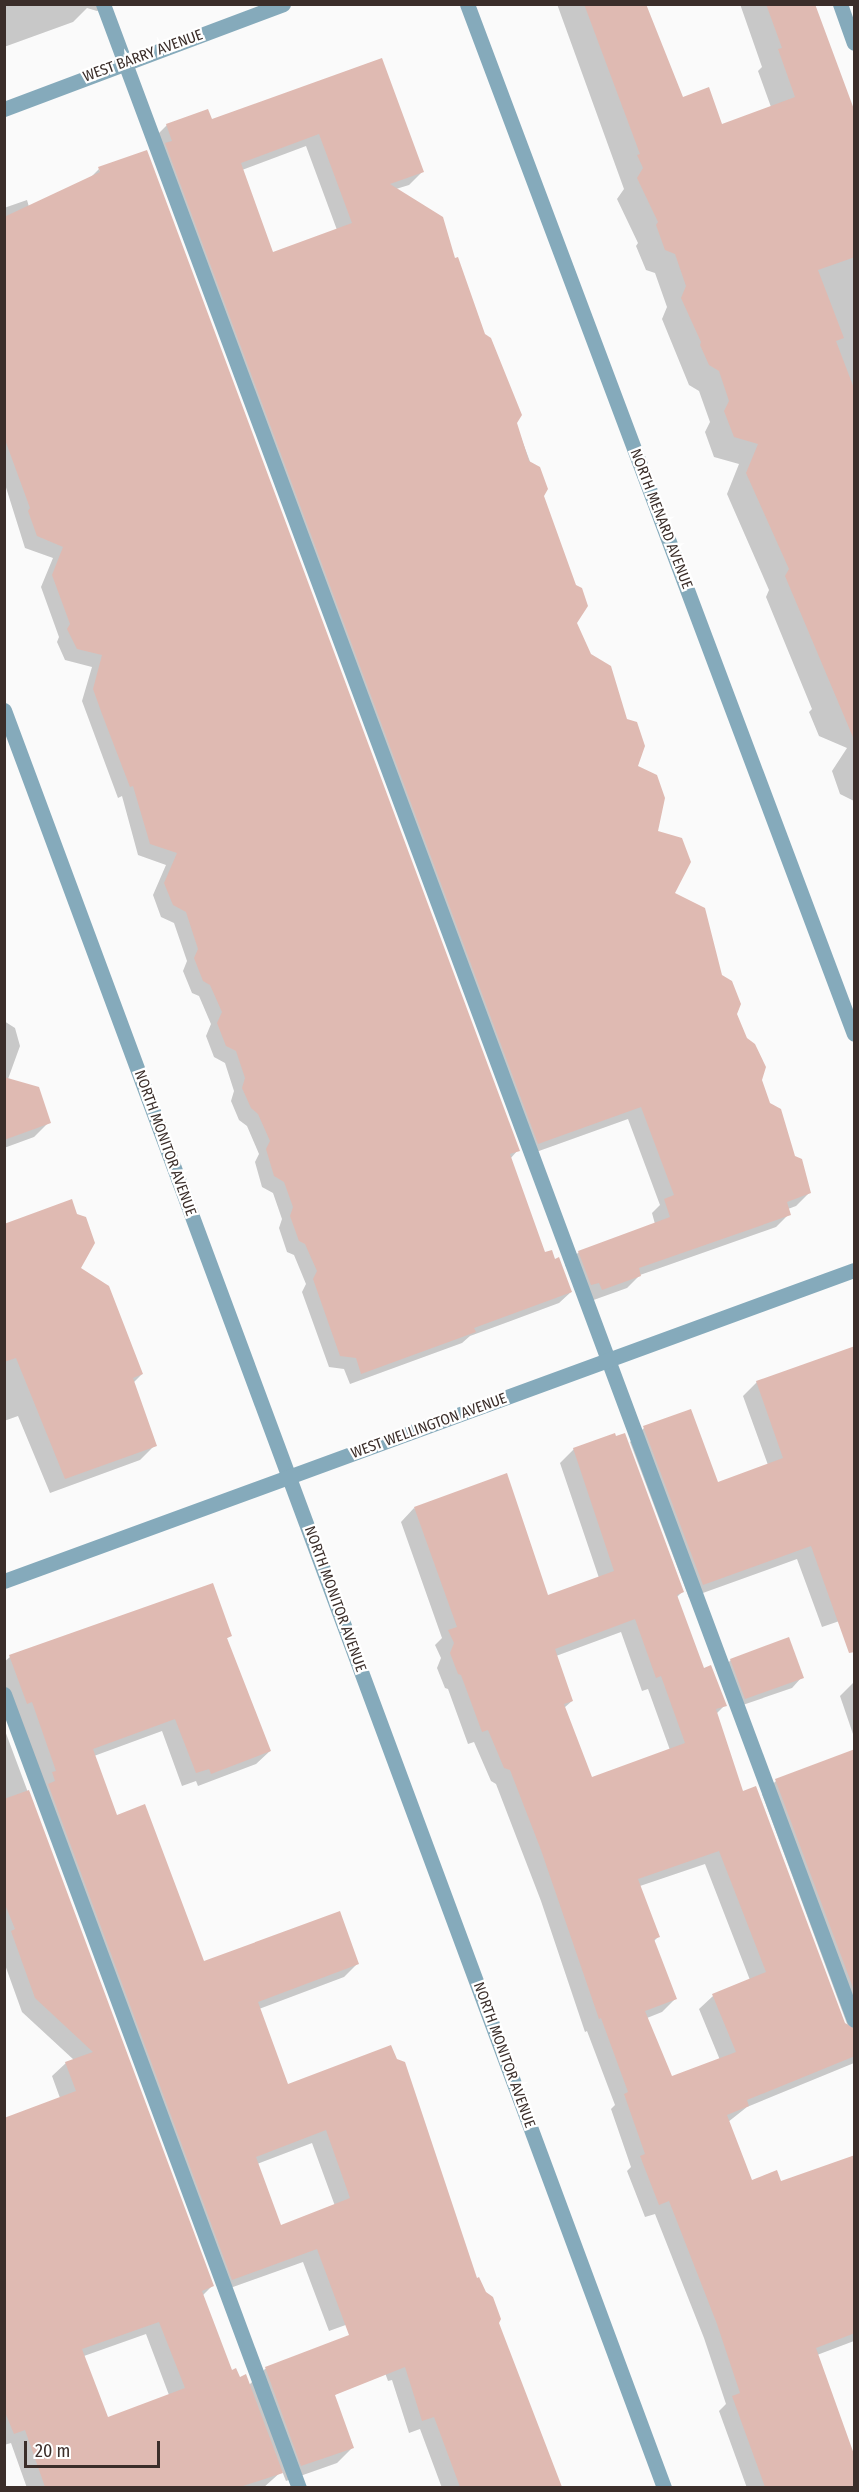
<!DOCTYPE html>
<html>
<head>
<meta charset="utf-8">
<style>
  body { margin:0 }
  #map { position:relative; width:859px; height:2492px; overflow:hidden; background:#fafafa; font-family:"Fira Sans Condensed",sans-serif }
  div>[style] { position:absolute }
  .shadow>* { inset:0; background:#0003 }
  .building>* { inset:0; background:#dfbab2 }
  .service>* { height:15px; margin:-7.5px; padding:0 7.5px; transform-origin:7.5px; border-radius:7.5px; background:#85aabb }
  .minor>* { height:15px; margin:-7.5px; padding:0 7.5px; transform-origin:7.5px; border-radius:7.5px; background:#85aabb }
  span { translate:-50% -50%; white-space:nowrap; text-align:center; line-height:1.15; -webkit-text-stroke:4.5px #fff; paint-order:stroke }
  .street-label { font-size:15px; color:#3b2e2a }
  .frame { position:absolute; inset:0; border:6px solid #3b2e2a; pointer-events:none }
  .scale { position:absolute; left:24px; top:2441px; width:136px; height:27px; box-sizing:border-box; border:3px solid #3b2e2a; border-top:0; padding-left:8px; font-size:18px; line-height:21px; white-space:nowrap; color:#3b2e2a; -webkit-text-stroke:4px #fff; paint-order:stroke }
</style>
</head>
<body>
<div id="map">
  <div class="shadow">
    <div style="clip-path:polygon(4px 4px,114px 4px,97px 11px,87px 8px,73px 22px,4px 47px)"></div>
    <div style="clip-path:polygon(557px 4px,647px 4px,646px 9px,682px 99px,721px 126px,771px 107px,758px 71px,762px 67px,740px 4px,813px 4px,854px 116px,854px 801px,840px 794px,832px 771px,847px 748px,819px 736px,809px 712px,812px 709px,766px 597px,769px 590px,727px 494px,739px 464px,714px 457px,705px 432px,710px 422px,699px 391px,689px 385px,662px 319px,667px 307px,655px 273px,646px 270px,636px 246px,638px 243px,617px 199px,624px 189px)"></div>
    <div style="clip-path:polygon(evenodd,381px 59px,422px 172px,409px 185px,396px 189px,454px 260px,543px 496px,576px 623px,637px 767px,673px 893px,721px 976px,769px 1104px,809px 1193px,796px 1206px,788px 1209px,789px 1214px,776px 1227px,640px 1275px,627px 1288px,588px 1302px,565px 1265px,579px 1252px,655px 1224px,652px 1213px,660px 1205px,628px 1119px,525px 1156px,154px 138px,167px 125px,211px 121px,381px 59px,306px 146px,337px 230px,272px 254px,242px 170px,306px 146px)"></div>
    <div style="clip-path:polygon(99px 169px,518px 1150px,510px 1159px,544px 1254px,571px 1292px,559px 1303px,470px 1336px,462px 1343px,350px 1384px,344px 1369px,329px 1367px,302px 1292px,306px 1284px,294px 1255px,287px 1252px,279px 1228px,282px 1219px,273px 1193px,262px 1187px,255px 1162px,259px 1154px,247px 1126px,239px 1120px,231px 1101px,234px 1091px,225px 1063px,214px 1057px,206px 1036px,211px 1024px,199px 996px,192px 993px,183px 971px,187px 961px,174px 923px,161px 917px,153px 895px,166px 865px,138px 855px,122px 796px,118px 798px,82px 701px,92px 667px,65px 660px,57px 642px,59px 637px,41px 587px,53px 558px,25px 548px,4px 481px,4px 208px,27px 200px,29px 207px,88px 180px)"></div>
    <div style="clip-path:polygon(4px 1021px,15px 1028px,20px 1046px,8px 1079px,49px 1122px,34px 1137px,4px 1148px)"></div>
    <div style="clip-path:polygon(4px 1226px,79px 1268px,142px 1374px,133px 1383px,155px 1445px,140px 1460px,50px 1493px,18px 1416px,4px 1421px)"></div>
    <div style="clip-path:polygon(757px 1382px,854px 1616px,822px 1627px,797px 1559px,689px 1598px,630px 1442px,644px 1428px,717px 1484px,768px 1465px,743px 1396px)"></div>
    <div style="clip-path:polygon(evenodd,574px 1449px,682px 1592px,677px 1597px,703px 1670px,725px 1705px,716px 1714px,742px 1793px,844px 2024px,850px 2032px,762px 1794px,776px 1781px,854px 1751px,854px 2063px,747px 2107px,728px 2122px,751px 2182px,780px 2183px,854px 2156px,854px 2341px,817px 2355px,854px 2461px,854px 2488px,747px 2488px,719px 2411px,726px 2404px,704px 2338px,655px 2214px,645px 2217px,627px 2171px,631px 2167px,611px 2109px,615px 2105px,587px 2031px,585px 2032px,541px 1901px,496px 1784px,491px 1781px,474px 1742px,468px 1744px,448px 1689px,445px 1688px,437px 1668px,441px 1658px,435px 1645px,442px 1638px,401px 1522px,414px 1508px,547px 1597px,599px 1578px,560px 1463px,574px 1449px,621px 1632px,642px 1691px,648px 1689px,670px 1750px,591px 1779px,564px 1708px,572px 1701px,556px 1656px,621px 1632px,574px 1449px,705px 1864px,750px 1980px,713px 1996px,699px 2009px,720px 2060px,671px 2078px,647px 2018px,662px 2012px,675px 1999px,654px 1941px,658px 1937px,640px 1886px,705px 1864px)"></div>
    <div style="clip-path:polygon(evenodd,230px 1636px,226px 1639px,270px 1751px,256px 1764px,198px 1786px,196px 1781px,182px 1786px,162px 1731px,94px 1756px,116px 1816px,203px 1963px,358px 1963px,344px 1977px,259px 2009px,287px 2086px,476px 2280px,498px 2323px,561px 2488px,442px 2488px,420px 2429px,409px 2433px,392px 2380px,388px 2381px,365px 2318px,329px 2331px,303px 2262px,219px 2292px,4px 1692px,4px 1662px,10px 1657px,230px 1636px,312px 2143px,335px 2206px,280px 2227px,257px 2164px,312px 2143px)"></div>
    <div style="clip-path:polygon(731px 1660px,802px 1677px,792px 1688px,734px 1708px,720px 1670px)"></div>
    <div style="clip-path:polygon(854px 1682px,854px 1737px,840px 1696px)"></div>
    <div style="clip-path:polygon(evenodd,4px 1728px,212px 2286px,202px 2296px,231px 2371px,249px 2385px,265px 2369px,321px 2347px,338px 2392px,334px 2396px,352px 2448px,337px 2463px,286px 2481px,282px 2471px,263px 2488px,27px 2488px,11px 2443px,4px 2445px,4px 2119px,60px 2098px,52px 2076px,66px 2063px,74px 2060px,22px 2012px,4px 1962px,4px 1728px,146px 2334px,169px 2395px,107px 2419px,84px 2356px,146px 2334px)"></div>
  </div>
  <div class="building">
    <div style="clip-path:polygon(584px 4px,646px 4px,683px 97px,709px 87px,722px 124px,795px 97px,778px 49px,782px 48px,766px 4px,815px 4px,855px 112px,855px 257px,818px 270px,844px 338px,836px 341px,855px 391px,855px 742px,785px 576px,789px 569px,746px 473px,758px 444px,734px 437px,724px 411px,729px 401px,719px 371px,709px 365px,700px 345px,701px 342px,681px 298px,686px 286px,675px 254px,665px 250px,656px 225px,658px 222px,637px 178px,643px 168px,637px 155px,640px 154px)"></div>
    <div style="clip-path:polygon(evenodd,382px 58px,424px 172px,390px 184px,443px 217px,455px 258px,458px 257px,485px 334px,491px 338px,522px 415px,517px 423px,529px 461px,540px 467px,548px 489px,544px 496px,576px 585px,582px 588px,588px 606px,577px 623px,591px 654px,611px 666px,627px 719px,637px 722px,645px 746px,638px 766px,657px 775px,665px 798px,658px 831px,682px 838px,691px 862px,675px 893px,705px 908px,722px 975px,732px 981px,741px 1004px,737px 1014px,747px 1038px,755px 1044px,766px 1067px,762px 1080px,770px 1103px,781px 1109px,795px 1156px,802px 1159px,811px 1193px,787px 1202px,791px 1215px,639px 1268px,641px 1276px,602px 1290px,599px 1283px,591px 1285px,578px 1251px,670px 1217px,664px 1199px,674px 1195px,641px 1107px,538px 1144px,165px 143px,172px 141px,166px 124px,208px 109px,212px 119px,382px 58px,319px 134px,352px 223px,273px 252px,241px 163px,319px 134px)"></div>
    <div style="clip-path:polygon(147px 150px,520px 1151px,510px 1154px,545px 1252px,552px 1250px,555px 1259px,559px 1257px,572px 1292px,474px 1328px,476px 1332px,361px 1374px,356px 1358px,340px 1356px,313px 1279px,317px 1271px,305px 1244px,299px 1241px,290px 1216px,293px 1207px,284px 1182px,274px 1176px,266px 1149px,270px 1141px,258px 1114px,251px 1108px,242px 1088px,245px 1078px,236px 1051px,226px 1046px,217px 1023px,222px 1012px,210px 985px,203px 981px,194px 958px,198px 949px,186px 912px,173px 905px,164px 883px,177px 853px,150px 844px,133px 786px,130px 787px,102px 714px,93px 689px,102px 655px,77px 649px,67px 629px,70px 624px,52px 575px,63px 547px,37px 536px,28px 511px,30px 508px,4px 437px,4px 217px,100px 172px,98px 167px)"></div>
    <div style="clip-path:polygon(4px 1077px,39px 1087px,51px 1123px,4px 1140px)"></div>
    <div style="clip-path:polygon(72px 1199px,77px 1214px,86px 1217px,95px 1243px,81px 1268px,109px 1286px,143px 1374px,133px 1378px,157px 1446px,65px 1479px,16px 1358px,4px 1362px,4px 1224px)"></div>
    <div style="clip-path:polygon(855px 1346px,855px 1652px,849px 1653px,811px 1546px,703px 1585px,643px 1426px,691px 1409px,718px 1482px,783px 1458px,756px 1381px)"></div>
    <div style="clip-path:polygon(evenodd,615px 1433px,616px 1436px,625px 1433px,684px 1592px,677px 1595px,704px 1668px,711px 1665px,727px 1706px,716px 1709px,743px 1791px,756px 1786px,845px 2023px,855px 2029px,855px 2056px,747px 2100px,749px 2106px,727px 2115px,752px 2180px,777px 2170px,781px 2181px,855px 2155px,855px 2333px,816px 2348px,855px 2457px,855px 2487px,765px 2487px,732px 2396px,740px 2393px,717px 2324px,669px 2201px,659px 2205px,640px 2156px,645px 2154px,624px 2094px,628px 2092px,601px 2018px,599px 2019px,541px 1850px,510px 1770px,504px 1768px,488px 1730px,482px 1732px,461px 1675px,458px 1674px,450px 1653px,454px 1643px,448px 1630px,457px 1627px,414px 1507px,507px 1473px,548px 1595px,614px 1571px,573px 1448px,615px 1433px,635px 1619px,656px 1678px,661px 1676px,685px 1743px,592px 1777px,564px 1704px,573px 1701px,555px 1649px,635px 1619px,615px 1433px,719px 1851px,766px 1972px,712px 1994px,736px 2052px,672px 2076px,645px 2011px,677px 1999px,654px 1939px,660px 1937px,638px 1879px,719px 1851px)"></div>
    <div style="clip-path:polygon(evenodd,213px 1583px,232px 1636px,227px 1638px,271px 1751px,211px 1774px,209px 1769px,196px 1773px,175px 1719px,93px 1749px,117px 1815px,145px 1804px,204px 1961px,340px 1911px,359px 1964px,258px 2002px,288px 2084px,391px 2045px,397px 2059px,405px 2062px,477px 2278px,479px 2277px,486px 2292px,493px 2297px,501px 2319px,499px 2323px,562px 2487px,460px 2487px,434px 2417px,422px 2421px,405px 2367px,335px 2395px,354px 2448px,301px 2466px,265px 2367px,349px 2335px,317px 2249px,232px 2280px,48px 1784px,55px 1781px,52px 1772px,56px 1771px,32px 1702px,27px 1704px,9px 1655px,213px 1583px,326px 2130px,350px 2198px,281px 2225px,256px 2157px,326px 2130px)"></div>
    <div style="clip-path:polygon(789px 1637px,804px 1678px,745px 1699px,730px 1659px)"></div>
    <div style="clip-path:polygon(855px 1749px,855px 1993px,775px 1779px)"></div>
    <div style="clip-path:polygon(evenodd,29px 1790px,214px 2286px,202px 2291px,232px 2370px,236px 2368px,240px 2377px,246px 2374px,283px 2473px,240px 2487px,45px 2487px,25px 2430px,14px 2434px,4px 2410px,4px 2118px,76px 2091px,65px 2062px,93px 2052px,35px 1998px,11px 1931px,15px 1929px,4px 1902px,4px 1799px,29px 1790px,159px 2322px,185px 2388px,108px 2417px,82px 2349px,159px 2322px)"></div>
  </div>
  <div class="service">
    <div style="left:103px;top:4px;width:2151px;rotate:69.57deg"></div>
    <div style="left:840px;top:4px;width:41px;rotate:70.3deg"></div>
    <div style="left:4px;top:1694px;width:847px;rotate:69.62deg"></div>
  </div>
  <div class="minor">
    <div style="left:467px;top:4px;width:1100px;rotate:69.41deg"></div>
    <div style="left:4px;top:109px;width:298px;rotate:-20.6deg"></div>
    <div style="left:4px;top:710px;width:1897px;rotate:69.63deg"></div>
    <div style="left:4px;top:1581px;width:905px;rotate:-20.1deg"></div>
  </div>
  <div class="street-label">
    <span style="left:143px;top:56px;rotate:-20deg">WEST BARRY AVENUE</span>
    <span style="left:661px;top:519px;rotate:69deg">NORTH MENARD AVENUE</span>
    <span style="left:165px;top:1143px;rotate:70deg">NORTH MONITOR AVENUE</span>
    <span style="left:429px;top:1426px;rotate:-20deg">WEST WELLINGTON AVENUE</span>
    <span style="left:335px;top:1599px;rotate:70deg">NORTH MONITOR AVENUE</span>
    <span style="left:504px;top:2055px;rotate:70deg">NORTH MONITOR AVENUE</span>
  </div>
  <div class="frame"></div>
  <div class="scale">20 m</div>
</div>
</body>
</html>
